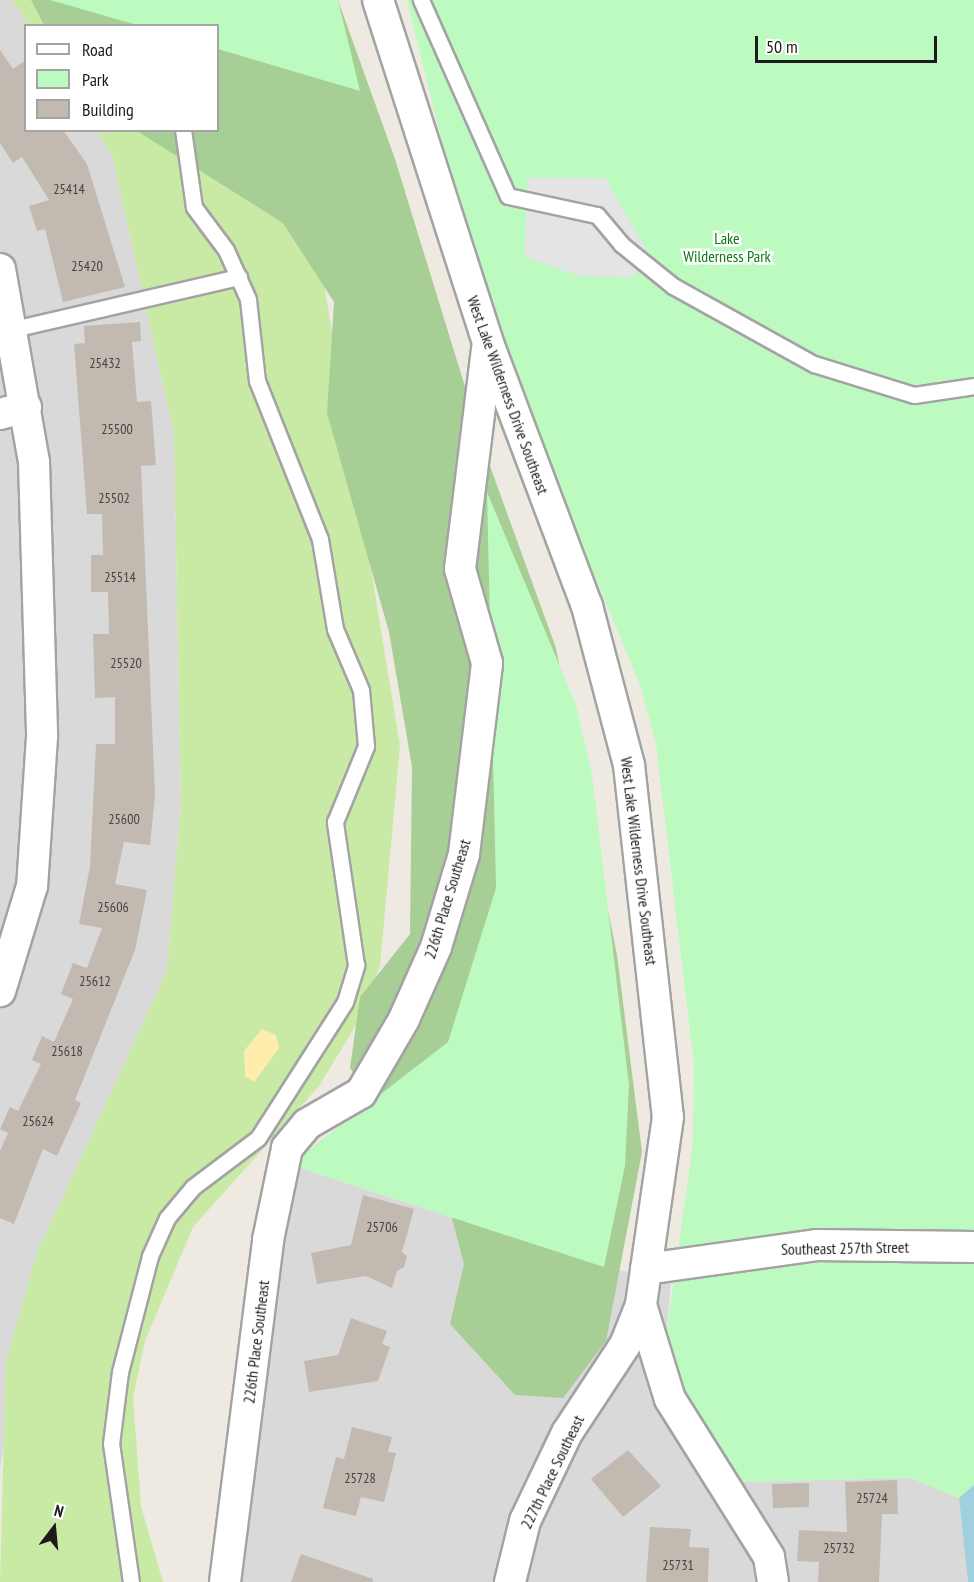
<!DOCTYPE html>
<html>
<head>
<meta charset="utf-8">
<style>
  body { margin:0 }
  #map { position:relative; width:974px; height:1582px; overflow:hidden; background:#eeeae1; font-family:"PT Sans Narrow",sans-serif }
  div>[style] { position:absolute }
  .residential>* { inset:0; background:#dad9d9 }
  .grass>* { inset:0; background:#c8eaa5 }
  .forest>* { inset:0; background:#a7ce95 }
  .sand>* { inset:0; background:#ffedae }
  .park>* { inset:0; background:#bcfac0 }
  .parking>* { inset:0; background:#e4e4e4 }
  .water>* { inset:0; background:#a0d0dd }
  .building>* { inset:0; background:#c2b9b1 }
  .roads { filter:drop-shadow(2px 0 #a3a3a3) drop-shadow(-2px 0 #a3a3a3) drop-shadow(0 2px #a3a3a3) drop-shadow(0 -2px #a3a3a3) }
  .service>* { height:15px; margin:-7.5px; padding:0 7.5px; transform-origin:7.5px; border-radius:7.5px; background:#fff }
  .minor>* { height:30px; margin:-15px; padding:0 15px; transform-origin:15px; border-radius:15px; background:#fff }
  span { translate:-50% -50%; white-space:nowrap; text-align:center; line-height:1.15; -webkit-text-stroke:5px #fff; paint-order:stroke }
  .number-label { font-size:14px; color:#464341 }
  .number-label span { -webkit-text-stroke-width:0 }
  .park-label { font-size:16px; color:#097b10 }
  .street-label { font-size:16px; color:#1c1c1c }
  .legend { position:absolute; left:24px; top:24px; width:195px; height:108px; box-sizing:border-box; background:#fff; border:2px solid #a4a4a4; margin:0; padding:8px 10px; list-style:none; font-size:18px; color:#1c1c1c }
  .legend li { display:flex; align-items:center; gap:12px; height:30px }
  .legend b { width:30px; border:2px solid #a4a4a4 }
  .north { position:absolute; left:24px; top:1498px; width:60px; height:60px; -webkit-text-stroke:4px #fff; paint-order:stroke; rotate:16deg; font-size:16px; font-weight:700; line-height:24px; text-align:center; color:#1c1c1c }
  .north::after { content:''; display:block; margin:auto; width:21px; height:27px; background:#1c1c1c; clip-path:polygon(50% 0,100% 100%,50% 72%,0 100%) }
  .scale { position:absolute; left:755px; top:36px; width:182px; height:27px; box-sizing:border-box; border:3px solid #1c1c1c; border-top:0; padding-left:8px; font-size:18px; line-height:21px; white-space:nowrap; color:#1c1c1c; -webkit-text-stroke:4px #fff; paint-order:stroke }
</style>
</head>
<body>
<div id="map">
  <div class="residential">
    <div style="clip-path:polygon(0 0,12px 0,29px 25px,26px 130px,97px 131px,112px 154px,174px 434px,181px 805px,167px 971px,37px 1253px,0 1469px)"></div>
    <div style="clip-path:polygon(297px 1167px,604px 1267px,671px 1282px,666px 1337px,737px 1482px,911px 1478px,959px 1498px,968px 1582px,232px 1582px)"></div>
  </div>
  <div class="grass">
    <div style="clip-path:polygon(12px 0,50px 0,137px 25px,29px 25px)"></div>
    <div style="clip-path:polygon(289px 70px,400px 746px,380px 966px,358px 1022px,319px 1086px,193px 1227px,145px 1341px,133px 1397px,141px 1506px,163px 1582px,0 1582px,6px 1362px,37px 1253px,167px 971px,181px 805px,174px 434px,112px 154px,97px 131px,218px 130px)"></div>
  </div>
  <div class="forest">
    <div style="clip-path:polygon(31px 0,338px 0,395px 159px,486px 455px,556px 648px,617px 955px,642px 1152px,606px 1341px,563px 1398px,515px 1395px,450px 1324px,464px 1264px,446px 1196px,394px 1134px,350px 1068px,360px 997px,410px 934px,412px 767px,389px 632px,327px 413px,334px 302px,283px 223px,137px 131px,218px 130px,218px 26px,44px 25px)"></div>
  </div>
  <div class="sand">
    <div style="clip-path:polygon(262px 1029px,276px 1035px,279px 1048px,254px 1082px,245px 1076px,244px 1051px)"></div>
  </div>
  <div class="park">
    <div style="clip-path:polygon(50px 0,338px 0,360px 91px,218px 49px,218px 26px,137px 25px)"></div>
    <div style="clip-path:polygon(407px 0,974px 0,974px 1485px,959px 1498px,910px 1478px,737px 1482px,690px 1420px,666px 1337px,693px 1143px,694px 1065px,656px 744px,640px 685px,499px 345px,469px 252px)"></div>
    <div style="clip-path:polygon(487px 492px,576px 705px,592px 774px,629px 1085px,625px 1166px,604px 1267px,297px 1167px,297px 1159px,448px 1042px,496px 888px)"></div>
  </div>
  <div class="parking">
    <div style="clip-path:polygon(528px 178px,605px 178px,654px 263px,632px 277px,579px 276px,524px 256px)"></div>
  </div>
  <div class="water">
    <div style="clip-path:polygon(974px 1485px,974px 1582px,968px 1582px,959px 1498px)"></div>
  </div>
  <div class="building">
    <div style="clip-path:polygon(0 50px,13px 69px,26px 60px,26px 130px,63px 130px,87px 164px,125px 287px,63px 302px,45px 229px,37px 231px,29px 206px,49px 200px,22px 157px,13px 163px,0 143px)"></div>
    <div style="clip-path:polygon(140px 322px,141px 341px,132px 342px,137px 402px,151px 401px,156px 465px,141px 466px,155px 795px,150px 845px,124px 842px,115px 884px,147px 890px,135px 950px,75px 1100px,81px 1103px,57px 1156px,43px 1149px,14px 1224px,0 1218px,0 1151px,8px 1133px,0 1129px,10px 1107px,18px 1111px,41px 1064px,32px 1060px,42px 1036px,54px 1042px,73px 999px,61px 994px,73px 963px,87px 968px,102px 928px,79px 924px,90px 866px,96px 744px,115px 744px,115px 697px,95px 698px,93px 634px,109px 634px,108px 592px,91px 592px,91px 555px,103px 555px,102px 514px,87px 514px,74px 344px,85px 343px,84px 326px)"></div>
    <div style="clip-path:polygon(363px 1195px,414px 1209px,402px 1252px,407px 1256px,404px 1267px,397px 1271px,392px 1288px,366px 1276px,317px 1284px,311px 1253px,351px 1245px)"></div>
    <div style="clip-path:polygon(351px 1318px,387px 1331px,382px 1344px,390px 1347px,378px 1381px,309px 1392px,304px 1361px,338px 1355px)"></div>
    <div style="clip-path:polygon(352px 1427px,392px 1437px,388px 1452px,396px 1453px,384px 1502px,361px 1497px,356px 1516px,323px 1508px,336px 1457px,344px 1459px)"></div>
    <div style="clip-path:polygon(628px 1450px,661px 1486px,623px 1517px,591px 1479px)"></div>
    <div style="clip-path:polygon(897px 1480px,898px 1514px,882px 1514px,879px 1582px,818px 1582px,819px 1562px,797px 1561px,799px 1530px,847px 1532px,845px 1482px)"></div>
    <div style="clip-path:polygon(809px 1483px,809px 1507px,773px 1508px,772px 1484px)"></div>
    <div style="clip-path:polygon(650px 1527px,691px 1529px,689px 1547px,709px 1548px,708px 1582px,646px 1582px)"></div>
    <div style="clip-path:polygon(301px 1554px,373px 1579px,373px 1582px,291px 1582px)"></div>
  </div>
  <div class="roads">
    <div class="service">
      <div style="left:421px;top:0;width:214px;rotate:66.1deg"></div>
      <div style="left:508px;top:196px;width:91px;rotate:12.1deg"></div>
      <div style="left:597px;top:215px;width:38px;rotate:50deg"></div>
      <div style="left:621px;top:244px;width:67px;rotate:38.9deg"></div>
      <div style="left:673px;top:286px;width:161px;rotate:29deg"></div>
      <div style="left:814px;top:364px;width:105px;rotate:17.2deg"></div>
      <div style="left:914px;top:395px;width:61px;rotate:-8.5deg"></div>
      <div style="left:13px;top:329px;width:232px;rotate:-13deg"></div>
      <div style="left:131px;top:1582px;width:139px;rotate:-98.2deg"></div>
      <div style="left:111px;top:1444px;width:73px;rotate:-82.9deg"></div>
      <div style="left:120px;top:1372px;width:120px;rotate:-75.5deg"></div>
      <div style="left:150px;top:1256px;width:42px;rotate:-65.9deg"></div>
      <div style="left:167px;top:1218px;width:40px;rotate:-50deg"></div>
      <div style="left:193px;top:1187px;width:81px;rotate:-37deg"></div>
      <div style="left:258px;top:1138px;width:161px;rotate:-57.4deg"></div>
      <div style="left:345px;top:1002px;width:39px;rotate:-73deg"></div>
      <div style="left:356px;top:965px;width:145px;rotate:-98.4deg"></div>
      <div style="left:335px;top:822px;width:82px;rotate:-67.8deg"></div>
      <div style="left:366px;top:746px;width:56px;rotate:-95.1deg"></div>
      <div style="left:361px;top:690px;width:66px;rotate:-113.1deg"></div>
      <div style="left:335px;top:629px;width:91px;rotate:-99.5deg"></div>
      <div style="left:320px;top:539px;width:170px;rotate:-111.7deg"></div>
      <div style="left:257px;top:381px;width:82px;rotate:-96.3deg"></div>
      <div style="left:248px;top:299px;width:54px;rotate:-114.2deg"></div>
      <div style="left:226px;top:250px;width:54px;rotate:-126.7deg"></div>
      <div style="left:194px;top:207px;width:78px;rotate:-98.1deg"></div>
    </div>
    <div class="minor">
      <div style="left:378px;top:0;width:360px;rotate:72.2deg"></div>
      <div style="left:488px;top:343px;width:281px;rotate:69.4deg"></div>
      <div style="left:587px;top:606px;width:164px;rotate:75.2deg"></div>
      <div style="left:629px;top:765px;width:354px;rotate:83.7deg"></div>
      <div style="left:668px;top:1117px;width:190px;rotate:98.2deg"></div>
      <div style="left:641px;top:1305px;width:98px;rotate:72.9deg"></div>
      <div style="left:670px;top:1399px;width:186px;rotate:57.9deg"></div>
      <div style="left:769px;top:1557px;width:25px;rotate:81deg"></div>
      <div style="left:0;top:269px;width:196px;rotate:80deg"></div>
      <div style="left:34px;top:462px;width:275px;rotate:88.3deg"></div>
      <div style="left:42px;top:737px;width:149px;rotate:93.8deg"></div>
      <div style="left:32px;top:886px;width:110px;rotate:106.9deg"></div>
      <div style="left:0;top:414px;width:27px;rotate:-15deg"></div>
      <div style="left:646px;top:1269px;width:172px;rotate:-8deg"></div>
      <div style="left:816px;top:1245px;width:158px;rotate:0.7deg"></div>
      <div style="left:225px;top:1582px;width:345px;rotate:-82.8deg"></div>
      <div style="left:268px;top:1240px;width:94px;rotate:-78.3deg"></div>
      <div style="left:287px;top:1148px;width:31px;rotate:-50deg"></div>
      <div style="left:307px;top:1124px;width:62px;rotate:-29.9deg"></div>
      <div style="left:361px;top:1093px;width:86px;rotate:-59.8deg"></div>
      <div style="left:404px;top:1019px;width:79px;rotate:-66deg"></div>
      <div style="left:436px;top:947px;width:97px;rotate:-73.2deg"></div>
      <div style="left:464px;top:854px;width:192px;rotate:-83.1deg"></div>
      <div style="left:487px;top:663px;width:98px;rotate:-106deg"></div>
      <div style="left:460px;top:569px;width:222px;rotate:-83deg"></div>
      <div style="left:510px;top:1582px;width:63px;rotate:-76.2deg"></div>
      <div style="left:525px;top:1521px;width:98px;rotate:-64.5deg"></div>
      <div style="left:567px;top:1433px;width:105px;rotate:-56.6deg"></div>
      <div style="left:625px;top:1345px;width:43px;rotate:-68.2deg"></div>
    </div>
  </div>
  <div class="number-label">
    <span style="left:69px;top:189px">25414</span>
    <span style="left:87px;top:266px">25420</span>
    <span style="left:105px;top:363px">25432</span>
    <span style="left:117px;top:429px">25500</span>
    <span style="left:114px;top:498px">25502</span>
    <span style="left:120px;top:577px">25514</span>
    <span style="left:126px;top:663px">25520</span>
    <span style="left:124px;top:819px">25600</span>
    <span style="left:113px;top:907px">25606</span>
    <span style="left:95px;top:981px">25612</span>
    <span style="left:67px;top:1051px">25618</span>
    <span style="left:38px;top:1121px">25624</span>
    <span style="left:382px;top:1227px">25706</span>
    <span style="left:360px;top:1478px">25728</span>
    <span style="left:872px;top:1498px">25724</span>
    <span style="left:839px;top:1548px">25732</span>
    <span style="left:678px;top:1565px">25731</span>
  </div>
  <div class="park-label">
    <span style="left:727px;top:247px">Lake<br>Wilderness Park</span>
  </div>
  <div class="street-label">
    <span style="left:508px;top:395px;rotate:70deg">West Lake Wilderness Drive Southeast</span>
    <span style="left:639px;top:861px;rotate:83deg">West Lake Wilderness Drive Southeast</span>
    <span style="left:447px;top:899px;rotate:-73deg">226th Place Southeast</span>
    <span style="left:845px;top:1248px;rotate:-1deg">Southeast 257th Street</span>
    <span style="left:256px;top:1342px;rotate:-83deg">226th Place Southeast</span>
    <span style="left:552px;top:1472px;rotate:-64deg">227th Place Southeast</span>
  </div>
  <ul class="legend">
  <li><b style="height:8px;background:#fff"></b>Road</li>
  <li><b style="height:16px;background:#bcfac0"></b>Park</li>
  <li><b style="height:16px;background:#c2b9b1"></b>Building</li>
  </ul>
  <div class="north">N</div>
  <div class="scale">50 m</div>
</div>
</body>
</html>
